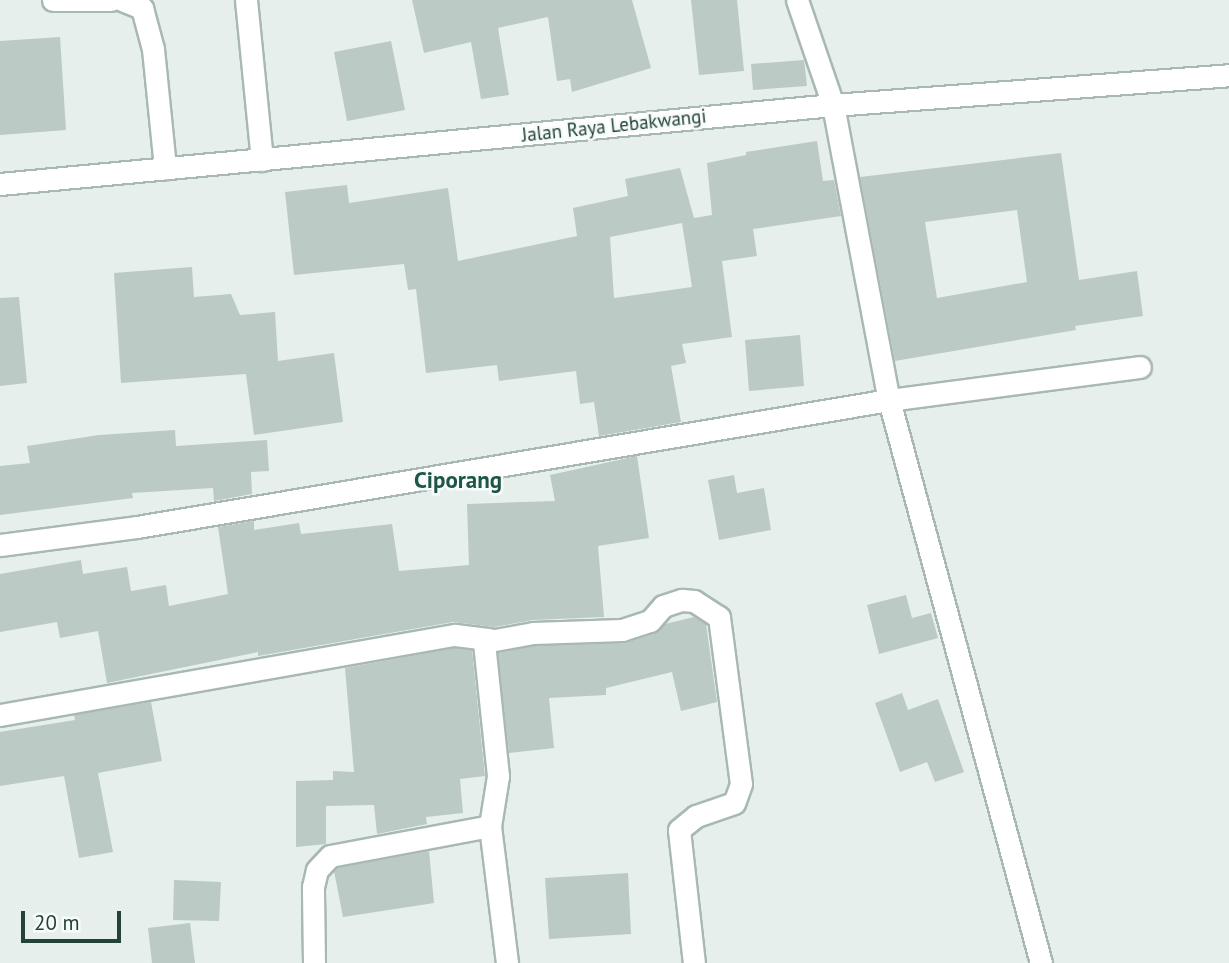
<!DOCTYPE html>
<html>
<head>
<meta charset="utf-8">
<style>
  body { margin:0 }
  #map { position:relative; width:1229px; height:963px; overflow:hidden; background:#e6efeb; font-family:"PT Sans",sans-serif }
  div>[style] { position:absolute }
  .building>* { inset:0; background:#bbcac4 }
  .roads { filter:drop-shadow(2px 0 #a8b8b2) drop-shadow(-2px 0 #a8b8b2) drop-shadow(0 2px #a8b8b2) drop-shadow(0 -2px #a8b8b2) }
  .street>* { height:21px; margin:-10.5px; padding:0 10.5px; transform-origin:10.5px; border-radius:10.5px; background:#fff }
  .secondary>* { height:21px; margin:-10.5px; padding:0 10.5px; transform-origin:10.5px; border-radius:10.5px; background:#fff }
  span { translate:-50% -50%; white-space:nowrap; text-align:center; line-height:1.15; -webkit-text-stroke:5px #f7fbf9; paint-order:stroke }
  .street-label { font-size:19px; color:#24423a }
  .quarter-label { font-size:23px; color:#1f5548; font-weight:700 }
  .scale { position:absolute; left:21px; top:911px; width:100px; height:32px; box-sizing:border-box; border:4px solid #24423a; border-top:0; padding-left:9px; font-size:21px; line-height:24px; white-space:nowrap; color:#24423a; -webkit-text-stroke:5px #f7fbf9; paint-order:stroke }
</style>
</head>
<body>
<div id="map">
  <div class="building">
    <div style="clip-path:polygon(412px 0,632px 0,651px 68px,572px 92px,570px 79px,557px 81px,548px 17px,498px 28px,509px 95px,481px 99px,471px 42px,424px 53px)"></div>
    <div style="clip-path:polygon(691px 0,737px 0,744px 71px,699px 75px)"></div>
    <div style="clip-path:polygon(60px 37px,66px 130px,0 135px,0 41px)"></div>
    <div style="clip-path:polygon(391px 41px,405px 110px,347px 121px,334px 52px)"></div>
    <div style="clip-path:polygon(804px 60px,807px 86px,753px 90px,751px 64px)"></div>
    <div style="clip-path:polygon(evenodd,817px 141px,823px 181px,834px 180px,841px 216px,753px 229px,757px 256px,722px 261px,732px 337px,682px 344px,686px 363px,671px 366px,681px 422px,599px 436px,594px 402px,580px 404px,576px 371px,499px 381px,497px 365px,426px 373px,416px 289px,408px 290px,404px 264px,294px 275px,285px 192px,347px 185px,349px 203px,448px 188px,458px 261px,577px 236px,573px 208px,628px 196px,625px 179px,680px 168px,694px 218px,712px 215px,707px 163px,746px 155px,746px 152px,817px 141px,682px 223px,692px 287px,614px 298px,610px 237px,682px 223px)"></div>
    <div style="clip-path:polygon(evenodd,1061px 153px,1079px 280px,1137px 271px,1143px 316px,1075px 326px,1076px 330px,895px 361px,860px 177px,1061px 153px,1017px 210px,1027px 282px,937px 298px,925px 222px,1017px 210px)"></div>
    <div style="clip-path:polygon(192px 267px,194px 297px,231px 294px,240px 315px,275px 312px,278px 361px,334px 353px,343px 422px,254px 435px,246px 374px,121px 383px,114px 273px)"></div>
    <div style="clip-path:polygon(19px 297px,27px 383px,0 386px,0 298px)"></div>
    <div style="clip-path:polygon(800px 335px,804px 386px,749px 391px,745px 340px)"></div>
    <div style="clip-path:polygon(175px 430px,176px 446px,267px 440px,269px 471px,251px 472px,252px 494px,214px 501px,213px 488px,132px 493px,133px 498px,0 515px,0 466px,30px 463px,27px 446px,99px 435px)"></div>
    <div style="clip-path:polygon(637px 456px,649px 538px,598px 546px,604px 617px,533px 620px,494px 627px,453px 622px,258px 656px,258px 652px,107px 683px,98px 631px,60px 638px,57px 622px,0 632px,0 574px,81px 560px,83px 574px,127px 567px,131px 591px,166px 585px,169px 606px,228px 594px,218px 527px,254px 521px,254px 530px,299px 523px,301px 534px,392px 524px,399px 571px,469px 565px,467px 504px,555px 501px,550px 475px)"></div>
    <div style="clip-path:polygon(734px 475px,737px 493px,764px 488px,771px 530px,719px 540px,708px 480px)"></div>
    <div style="clip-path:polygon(906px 595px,912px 618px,931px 613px,938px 638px,879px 654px,867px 605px)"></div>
    <div style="clip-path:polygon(694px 617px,706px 624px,717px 702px,681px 711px,672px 672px,606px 688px,606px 695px,549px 698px,554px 748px,509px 753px,498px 653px,534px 646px,626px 643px,654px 634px,665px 624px)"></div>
    <div style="clip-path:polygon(455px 648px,472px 650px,485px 776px,460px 779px,463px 813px,426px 817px,427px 824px,377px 834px,374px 805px,326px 806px,326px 844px,296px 847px,296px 781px,333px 780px,333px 771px,354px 772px,345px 668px)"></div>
    <div style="clip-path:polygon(902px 693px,908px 710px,938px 699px,964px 772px,935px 782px,927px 762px,900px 772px,875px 703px)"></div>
    <div style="clip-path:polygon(151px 702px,162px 761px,98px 773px,113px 852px,79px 858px,64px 776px,0 786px,0 732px,75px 720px,74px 715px)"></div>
    <div style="clip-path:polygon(429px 851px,434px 903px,343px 917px,334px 871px,337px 868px)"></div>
    <div style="clip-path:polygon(628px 873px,631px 934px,549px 939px,545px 878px)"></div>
    <div style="clip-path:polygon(174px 880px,221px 882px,219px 921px,173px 920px)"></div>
    <div style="clip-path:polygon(190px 923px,195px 963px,152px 963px,148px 928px)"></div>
  </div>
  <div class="roads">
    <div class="street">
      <div style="left:53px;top:0;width:58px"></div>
      <div style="left:122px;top:0;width:22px;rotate:22deg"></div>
      <div style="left:142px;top:8px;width:42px;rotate:75deg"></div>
      <div style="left:153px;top:49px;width:120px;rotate:84.2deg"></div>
      <div style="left:246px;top:0;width:161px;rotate:84.3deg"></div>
      <div style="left:797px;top:0;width:111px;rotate:71.1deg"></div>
      <div style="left:833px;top:105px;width:300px;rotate:79.3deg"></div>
      <div style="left:889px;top:400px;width:583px;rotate:74.89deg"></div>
      <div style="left:0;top:545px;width:138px;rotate:-7.5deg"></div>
      <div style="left:137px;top:527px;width:763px;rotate:-9.59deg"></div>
      <div style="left:889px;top:400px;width:253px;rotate:-7.5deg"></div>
      <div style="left:0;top:715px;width:462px;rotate:-10deg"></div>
      <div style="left:455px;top:635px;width:35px;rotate:7deg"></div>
      <div style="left:490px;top:826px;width:138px;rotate:82.9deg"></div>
      <div style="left:314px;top:963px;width:76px;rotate:-90.8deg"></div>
      <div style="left:313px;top:887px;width:17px;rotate:-77deg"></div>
      <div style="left:317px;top:870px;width:19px;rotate:-47deg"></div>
      <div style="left:330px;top:856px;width:163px;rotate:-10.6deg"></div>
      <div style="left:490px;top:826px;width:51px;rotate:-80.9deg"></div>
      <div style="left:498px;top:776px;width:135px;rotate:-96deg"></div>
      <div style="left:484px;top:642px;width:50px;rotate:-10.4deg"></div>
      <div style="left:533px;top:633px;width:89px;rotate:-1.9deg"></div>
      <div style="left:622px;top:630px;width:29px;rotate:-18deg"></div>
      <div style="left:650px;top:621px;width:20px;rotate:-49deg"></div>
      <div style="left:663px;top:606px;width:20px;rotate:-18deg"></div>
      <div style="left:682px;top:600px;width:12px;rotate:5deg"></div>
      <div style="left:694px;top:601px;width:30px;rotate:33deg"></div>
      <div style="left:719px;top:617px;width:168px;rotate:82.5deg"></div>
      <div style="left:741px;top:784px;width:20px;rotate:110deg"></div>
      <div style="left:734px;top:803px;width:40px;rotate:161.1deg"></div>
      <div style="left:696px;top:816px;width:22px;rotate:141deg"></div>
      <div style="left:679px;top:830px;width:134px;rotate:83.6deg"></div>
    </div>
    <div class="secondary">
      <div style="left:0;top:184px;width:837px;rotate:-5.42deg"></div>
      <div style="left:833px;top:105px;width:397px;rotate:-4.3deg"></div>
    </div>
  </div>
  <div class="street-label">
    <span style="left:614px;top:126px;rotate:-6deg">Jalan Raya Lebakwangi</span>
  </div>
  <div class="quarter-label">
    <span style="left:458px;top:480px">Ciporang</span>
  </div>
  <div class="scale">20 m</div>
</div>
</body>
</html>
